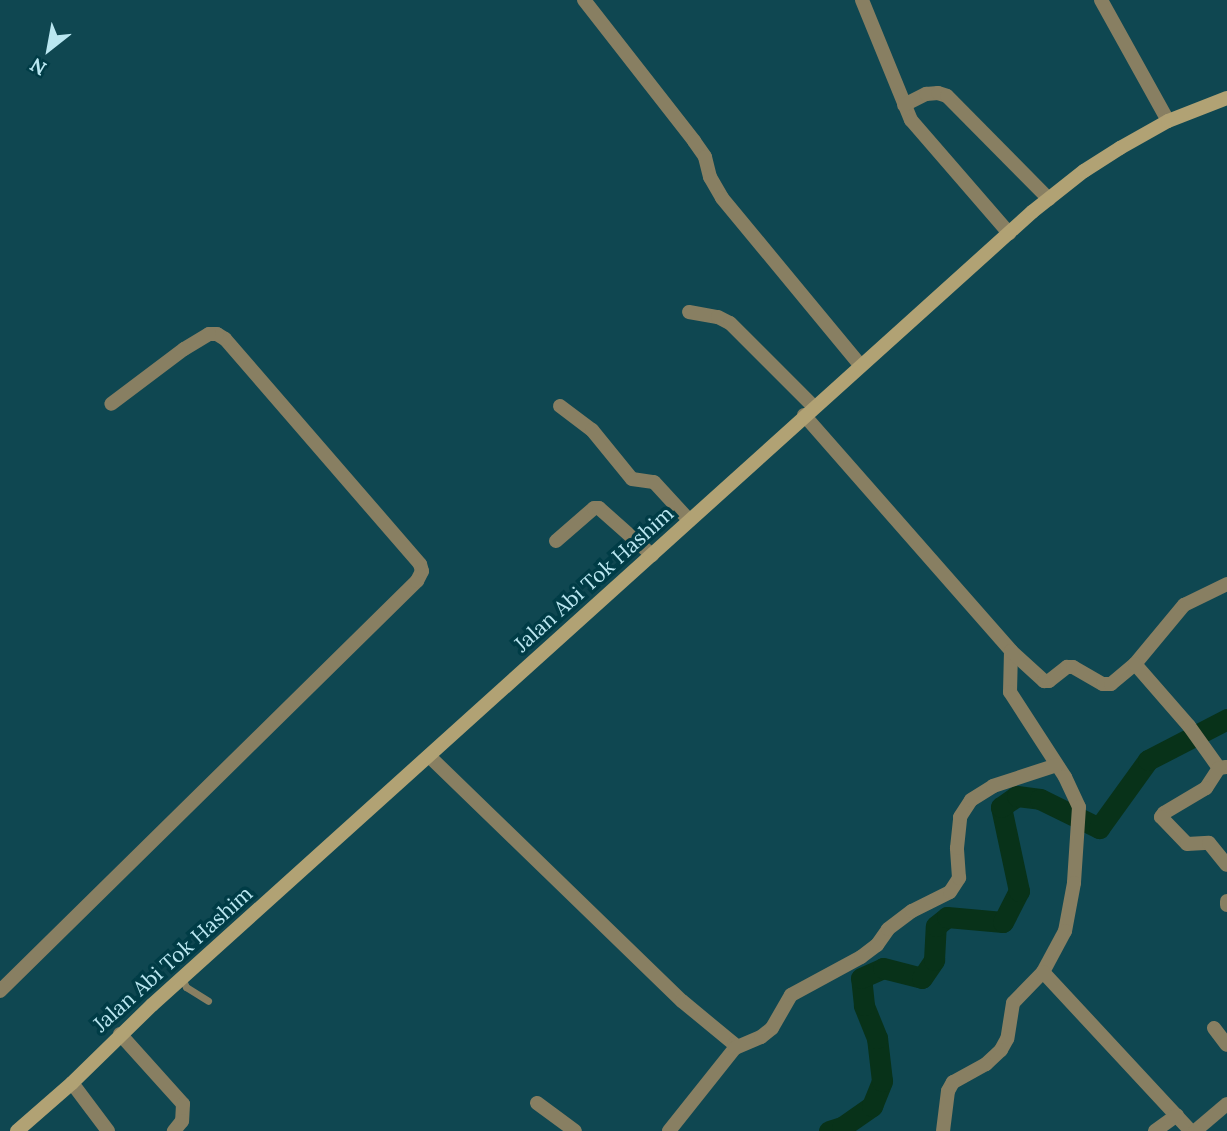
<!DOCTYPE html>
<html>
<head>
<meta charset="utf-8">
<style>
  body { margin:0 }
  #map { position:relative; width:1227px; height:1131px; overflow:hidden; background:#0f4751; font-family:Lora,serif }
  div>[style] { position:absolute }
  .river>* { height:21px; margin:-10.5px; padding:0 10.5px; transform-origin:10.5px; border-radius:10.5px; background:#083219 }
  .lane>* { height:7px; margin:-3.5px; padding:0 3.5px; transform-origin:3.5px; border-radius:3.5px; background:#887f62 }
  .street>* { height:14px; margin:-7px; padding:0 7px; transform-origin:7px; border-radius:7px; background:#887f62 }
  .secondary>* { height:14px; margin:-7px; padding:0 7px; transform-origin:7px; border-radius:7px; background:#b1a274 }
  span { translate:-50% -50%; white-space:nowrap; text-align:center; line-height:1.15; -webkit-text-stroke:7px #003c46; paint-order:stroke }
  .street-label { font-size:21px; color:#bae7f1 }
  .north { position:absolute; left:14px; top:14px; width:70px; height:70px; -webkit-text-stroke:5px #003c46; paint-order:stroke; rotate:211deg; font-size:19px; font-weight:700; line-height:28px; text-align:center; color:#bae7f1 }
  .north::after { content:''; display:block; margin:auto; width:24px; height:32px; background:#bae7f1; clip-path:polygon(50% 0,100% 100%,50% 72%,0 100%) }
</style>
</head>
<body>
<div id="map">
  <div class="river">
    <div style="left:829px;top:1131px;width:14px;rotate:-17deg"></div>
    <div style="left:842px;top:1127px;width:37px;rotate:-35deg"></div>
    <div style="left:872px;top:1106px;width:27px;rotate:-68deg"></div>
    <div style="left:882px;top:1081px;width:43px;rotate:-96.6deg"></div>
    <div style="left:877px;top:1038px;width:35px;rotate:-112deg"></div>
    <div style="left:864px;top:1005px;width:27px;rotate:-96deg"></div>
    <div style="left:861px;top:978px;width:24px;rotate:-24deg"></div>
    <div style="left:883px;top:968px;width:40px;rotate:14.4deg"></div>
    <div style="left:922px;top:978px;width:22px;rotate:-56deg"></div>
    <div style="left:934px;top:960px;width:34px;rotate:-87deg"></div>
    <div style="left:936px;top:926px;width:14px;rotate:-39deg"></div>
    <div style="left:947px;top:917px;width:56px;rotate:5.1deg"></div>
    <div style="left:1003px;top:922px;width:35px;rotate:-63deg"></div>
    <div style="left:1019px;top:891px;width:86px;rotate:-102.1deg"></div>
    <div style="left:1001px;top:807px;width:19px;rotate:-35deg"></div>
    <div style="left:1017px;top:796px;width:23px;rotate:7deg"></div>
    <div style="left:1040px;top:799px;width:66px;rotate:26.2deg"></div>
    <div style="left:1099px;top:828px;width:84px;rotate:-54.2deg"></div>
    <div style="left:1148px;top:760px;width:89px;rotate:-27.4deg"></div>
  </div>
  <div class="lane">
    <div style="left:182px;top:978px;width:10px;rotate:66deg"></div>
    <div style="left:186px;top:987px;width:26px;rotate:32deg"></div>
  </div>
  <div class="street">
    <div style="left:584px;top:0;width:179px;rotate:52deg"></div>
    <div style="left:694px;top:141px;width:19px;rotate:55deg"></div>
    <div style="left:705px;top:157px;width:21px;rotate:76deg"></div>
    <div style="left:710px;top:177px;width:24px;rotate:60deg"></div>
    <div style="left:722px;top:198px;width:217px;rotate:50.4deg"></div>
    <div style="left:862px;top:0;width:130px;rotate:67.8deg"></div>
    <div style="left:911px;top:120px;width:150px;rotate:49.1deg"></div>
    <div style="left:1101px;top:0;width:138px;rotate:61deg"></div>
    <div style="left:904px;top:105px;width:25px;rotate:-27deg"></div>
    <div style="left:926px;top:94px;width:12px;rotate:-5deg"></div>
    <div style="left:938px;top:93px;width:9px;rotate:18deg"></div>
    <div style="left:947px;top:96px;width:145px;rotate:45.3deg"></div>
    <div style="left:689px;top:312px;width:29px;rotate:10deg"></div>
    <div style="left:718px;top:317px;width:13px;rotate:27deg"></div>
    <div style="left:730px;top:323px;width:117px;rotate:45deg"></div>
    <div style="left:560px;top:406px;width:40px;rotate:37deg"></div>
    <div style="left:592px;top:430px;width:63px;rotate:50.8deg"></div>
    <div style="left:632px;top:479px;width:22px;rotate:8deg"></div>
    <div style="left:654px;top:482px;width:52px;rotate:47.4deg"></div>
    <div style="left:804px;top:415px;width:314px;rotate:48.7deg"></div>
    <div style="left:1011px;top:651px;width:41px;rotate:91.4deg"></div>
    <div style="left:1010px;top:692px;width:101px;rotate:57.1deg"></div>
    <div style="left:1065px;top:777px;width:33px;rotate:65deg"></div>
    <div style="left:1079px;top:807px;width:76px;rotate:93.8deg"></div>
    <div style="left:1074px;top:883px;width:49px;rotate:100.6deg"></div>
    <div style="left:1065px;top:931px;width:47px;rotate:118.2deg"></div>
    <div style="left:1043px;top:972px;width:43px;rotate:134.1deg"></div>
    <div style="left:1013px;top:1003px;width:36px;rotate:99deg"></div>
    <div style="left:1007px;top:1039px;width:13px;rotate:119deg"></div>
    <div style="left:1001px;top:1050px;width:21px;rotate:137deg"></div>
    <div style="left:986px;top:1064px;width:38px;rotate:151deg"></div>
    <div style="left:953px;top:1082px;width:10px;rotate:119deg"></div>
    <div style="left:948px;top:1091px;width:40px;rotate:97.1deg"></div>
    <div style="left:556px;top:541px;width:50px;rotate:-41deg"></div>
    <div style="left:594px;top:508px;width:5px"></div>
    <div style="left:599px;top:508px;width:71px;rotate:41.6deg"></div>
    <div style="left:1011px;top:651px;width:45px;rotate:42.3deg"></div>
    <div style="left:1044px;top:681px;width:5px"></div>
    <div style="left:1049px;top:681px;width:23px;rotate:-38deg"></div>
    <div style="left:1067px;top:667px;width:6px"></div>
    <div style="left:1073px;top:667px;width:34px;rotate:30deg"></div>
    <div style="left:1103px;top:684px;width:8px"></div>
    <div style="left:1111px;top:684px;width:31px;rotate:-40deg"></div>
    <div style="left:1135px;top:664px;width:77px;rotate:-50.3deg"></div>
    <div style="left:1184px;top:605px;width:48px;rotate:-26deg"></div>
    <div style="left:1135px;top:664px;width:82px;rotate:48.9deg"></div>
    <div style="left:1189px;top:726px;width:52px;rotate:54.5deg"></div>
    <div style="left:1219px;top:768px;width:7px;rotate:-8deg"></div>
    <div style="left:429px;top:756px;width:352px;rotate:44.1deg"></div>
    <div style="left:682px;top:1001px;width:67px;rotate:39.6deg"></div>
    <div style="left:734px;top:1044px;width:4px;rotate:76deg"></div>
    <div style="left:735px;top:1048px;width:106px;rotate:128.5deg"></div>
    <div style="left:1219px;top:768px;width:24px;rotate:123deg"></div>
    <div style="left:1206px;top:788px;width:49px;rotate:149.2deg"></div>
    <div style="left:1164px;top:813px;width:5px;rotate:127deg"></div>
    <div style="left:1161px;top:817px;width:37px;rotate:46deg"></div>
    <div style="left:1187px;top:844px;width:22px;rotate:-3deg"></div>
    <div style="left:1209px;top:843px;width:28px;rotate:51deg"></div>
    <div style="left:1227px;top:905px;width:4px;rotate:-90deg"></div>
    <div style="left:1043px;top:972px;width:217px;rotate:47.1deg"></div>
    <div style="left:0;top:991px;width:585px;rotate:-44.52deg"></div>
    <div style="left:417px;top:581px;width:11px;rotate:-63deg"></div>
    <div style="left:422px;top:571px;width:7px;rotate:-106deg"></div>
    <div style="left:420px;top:564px;width:298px;rotate:-130.9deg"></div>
    <div style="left:225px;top:339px;width:9px;rotate:-148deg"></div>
    <div style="left:217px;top:334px;width:8px;rotate:180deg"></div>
    <div style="left:209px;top:334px;width:29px;rotate:149deg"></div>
    <div style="left:184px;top:349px;width:91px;rotate:143deg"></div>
    <div style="left:1214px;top:1028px;width:21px;rotate:53deg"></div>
    <div style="left:120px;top:1034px;width:94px;rotate:48deg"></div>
    <div style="left:183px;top:1104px;width:17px;rotate:93deg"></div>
    <div style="left:182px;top:1121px;width:13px;rotate:129deg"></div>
    <div style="left:735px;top:1048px;width:28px;rotate:-23deg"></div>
    <div style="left:761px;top:1037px;width:14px;rotate:-39deg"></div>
    <div style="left:772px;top:1028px;width:38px;rotate:-60deg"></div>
    <div style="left:791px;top:995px;width:80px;rotate:-28.5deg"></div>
    <div style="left:861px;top:957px;width:20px;rotate:-37deg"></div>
    <div style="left:877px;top:945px;width:19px;rotate:-55deg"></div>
    <div style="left:888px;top:929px;width:30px;rotate:-37deg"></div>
    <div style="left:912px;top:911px;width:42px;rotate:-26.6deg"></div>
    <div style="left:950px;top:892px;width:17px;rotate:-57deg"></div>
    <div style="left:959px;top:878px;width:30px;rotate:-94deg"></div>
    <div style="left:957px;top:848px;width:31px;rotate:-84deg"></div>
    <div style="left:960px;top:817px;width:20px;rotate:-57deg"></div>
    <div style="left:971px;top:800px;width:26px;rotate:-32deg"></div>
    <div style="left:993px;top:786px;width:67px;rotate:-18.2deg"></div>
    <div style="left:72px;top:1083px;width:60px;rotate:53.1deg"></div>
    <div style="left:537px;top:1103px;width:47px;rotate:36.4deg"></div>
    <div style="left:1155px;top:1131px;width:27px;rotate:-36deg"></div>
    <div style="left:1195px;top:1131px;width:42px;rotate:-40.2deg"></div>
  </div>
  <div class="secondary">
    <div style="left:17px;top:1131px;width:73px;rotate:-41.1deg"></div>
    <div style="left:72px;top:1083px;width:112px;rotate:-44.3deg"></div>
    <div style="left:152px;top:1005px;width:1185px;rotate:-42.02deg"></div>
    <div style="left:1032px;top:212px;width:66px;rotate:-38.3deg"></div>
    <div style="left:1084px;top:171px;width:43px;rotate:-32.6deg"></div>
    <div style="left:1120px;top:148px;width:55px;rotate:-29.4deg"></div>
    <div style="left:1168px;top:121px;width:63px;rotate:-21.3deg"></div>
  </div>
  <div class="street-label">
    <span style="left:594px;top:579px;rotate:-42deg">Jalan Abi Tok Hashim</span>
    <span style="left:173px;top:959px;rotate:-42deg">Jalan Abi Tok Hashim</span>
  </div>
  <div class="north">N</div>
</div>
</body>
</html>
